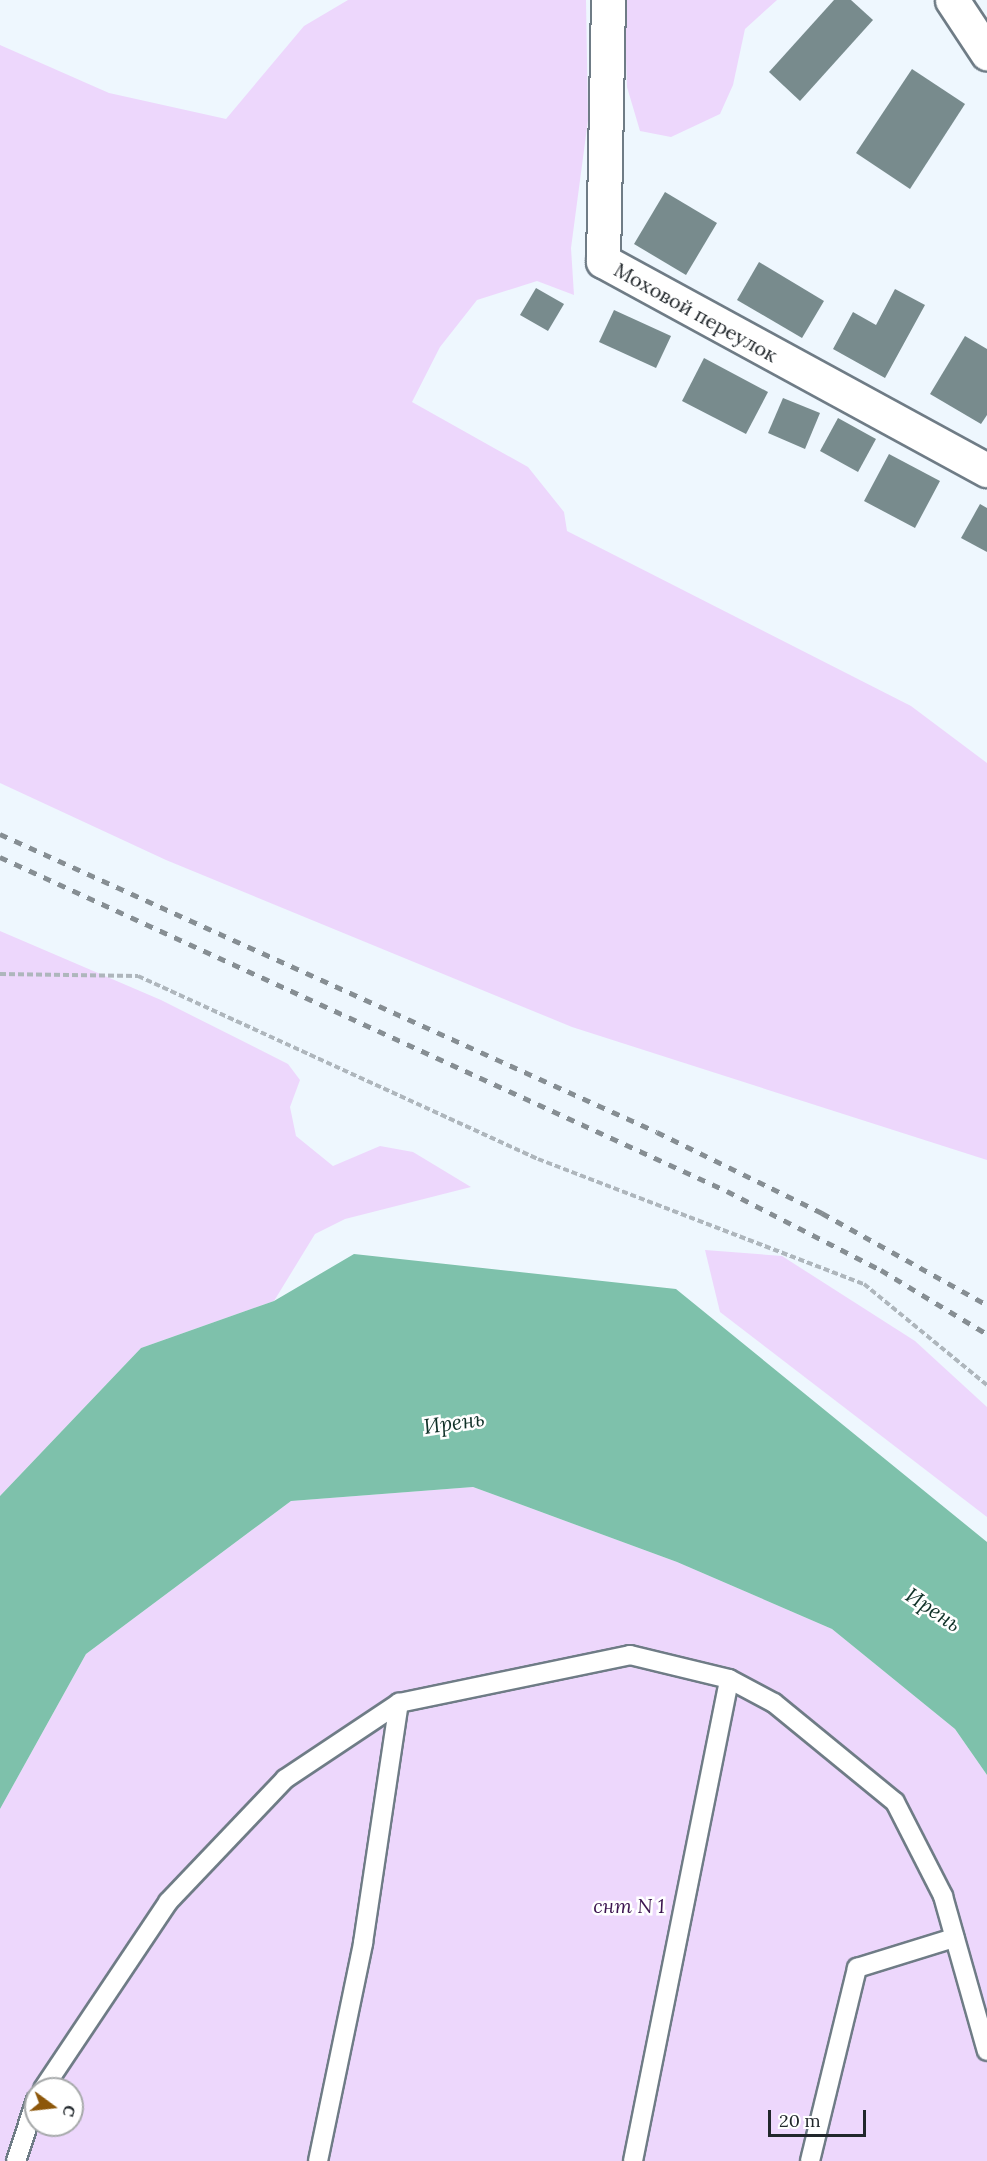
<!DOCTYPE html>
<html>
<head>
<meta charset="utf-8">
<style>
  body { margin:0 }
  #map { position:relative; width:987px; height:2161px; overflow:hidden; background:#eef7fe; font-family:Lora,serif }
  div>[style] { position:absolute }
  .green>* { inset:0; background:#edd7fc }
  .water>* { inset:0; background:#7ec1ab }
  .building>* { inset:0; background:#788b8d }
  .path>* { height:4px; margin-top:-2px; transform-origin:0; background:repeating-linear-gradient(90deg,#aeb6bc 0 6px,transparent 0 9px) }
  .roads { filter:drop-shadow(2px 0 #6f7c86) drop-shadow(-2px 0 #6f7c86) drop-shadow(0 2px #6f7c86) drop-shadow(0 -2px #6f7c86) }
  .service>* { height:18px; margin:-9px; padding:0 9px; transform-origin:9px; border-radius:9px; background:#fff }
  .minor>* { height:33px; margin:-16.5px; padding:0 16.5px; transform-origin:16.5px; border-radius:16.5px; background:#fff }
  .rail>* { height:4.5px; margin-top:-2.25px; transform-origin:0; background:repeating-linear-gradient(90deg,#868e93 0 8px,transparent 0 16px) }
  span { translate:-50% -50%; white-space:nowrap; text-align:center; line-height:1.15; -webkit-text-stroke:5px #fff; paint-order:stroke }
  .street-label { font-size:20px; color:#21272b }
  .park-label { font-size:20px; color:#3c1550; font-style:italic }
  .water-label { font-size:21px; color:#0f3027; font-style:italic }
  .north { position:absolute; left:24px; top:2077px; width:60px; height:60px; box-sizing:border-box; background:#fff; border:2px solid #a6a9aa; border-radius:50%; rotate:105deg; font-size:16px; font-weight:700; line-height:24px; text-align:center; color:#21272b }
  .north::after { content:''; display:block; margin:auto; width:21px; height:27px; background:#8d570a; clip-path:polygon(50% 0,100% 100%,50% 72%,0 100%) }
  .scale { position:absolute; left:768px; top:2110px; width:98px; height:27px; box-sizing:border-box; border:3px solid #21272b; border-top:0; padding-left:8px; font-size:18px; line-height:21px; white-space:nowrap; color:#21272b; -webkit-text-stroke:4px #fff; paint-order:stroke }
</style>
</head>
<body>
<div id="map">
  <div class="green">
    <div style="clip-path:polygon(348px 0,586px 0,588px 120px,571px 248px,574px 295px,537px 281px,477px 300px,440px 347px,412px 402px,528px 467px,564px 512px,567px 531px,911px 706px,987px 763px,987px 1160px,572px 1027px,166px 860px,0 783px,0 45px,109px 93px,226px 119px,304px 26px)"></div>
    <div style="clip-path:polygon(624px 0,777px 0,745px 29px,733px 85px,720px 114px,671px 137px,640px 131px,627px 87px)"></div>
    <div style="clip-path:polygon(0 931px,161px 1000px,288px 1064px,300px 1080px,290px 1107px,296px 1136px,333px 1166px,380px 1146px,413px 1152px,471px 1187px,345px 1219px,315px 1234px,274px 1301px,141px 1348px,0 1496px)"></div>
    <div style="clip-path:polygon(705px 1250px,782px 1256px,915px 1341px,987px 1407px,987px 1517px,720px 1312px)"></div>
    <div style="clip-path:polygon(evenodd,473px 1487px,677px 1562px,832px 1629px,955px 1729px,987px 1775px,987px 2161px,0 2161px,0 1809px,86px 1654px,291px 1501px,473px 1487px,36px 2089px,72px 2089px,72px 2125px,36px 2125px,36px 2089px)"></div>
  </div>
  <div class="water">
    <div style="clip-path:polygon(354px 1254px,676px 1289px,987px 1542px,987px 1775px,955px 1729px,832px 1629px,677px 1562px,473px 1487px,291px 1501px,86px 1654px,0 1809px,0 1496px,141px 1348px,274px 1301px)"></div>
  </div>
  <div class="building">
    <div style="clip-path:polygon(834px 0,851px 0,873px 20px,800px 101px,769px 72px)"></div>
    <div style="clip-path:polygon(912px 69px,965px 104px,910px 189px,856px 153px)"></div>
    <div style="clip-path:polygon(665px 192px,717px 223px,686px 275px,634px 244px)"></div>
    <div style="clip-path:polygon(759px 262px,824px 301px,802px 338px,737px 300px)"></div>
    <div style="clip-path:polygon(536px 288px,564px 304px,548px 331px,520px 315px)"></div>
    <div style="clip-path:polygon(895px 289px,925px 305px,885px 378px,833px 349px,853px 312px,876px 325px)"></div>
    <div style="clip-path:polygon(614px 310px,671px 336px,656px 368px,599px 342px)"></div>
    <div style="clip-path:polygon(965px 336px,987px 349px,987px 415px,981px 424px,930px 394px)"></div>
    <div style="clip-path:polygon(704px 358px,768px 392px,746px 434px,682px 401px)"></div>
    <div style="clip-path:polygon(783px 398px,820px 413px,805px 449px,768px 433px)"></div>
    <div style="clip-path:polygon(838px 418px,876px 439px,858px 472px,820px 451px)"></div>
    <div style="clip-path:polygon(889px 454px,940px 481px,915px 528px,864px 501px)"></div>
    <div style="clip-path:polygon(980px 504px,987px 508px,987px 552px,961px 538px)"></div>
  </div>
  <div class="path">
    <div style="left:0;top:974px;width:138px;rotate:0.8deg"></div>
    <div style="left:138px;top:976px;width:440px;rotate:24.6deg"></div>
    <div style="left:538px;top:1159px;width:349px;rotate:21deg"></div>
    <div style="left:864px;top:1284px;width:159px;rotate:39.4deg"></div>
  </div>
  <div class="roads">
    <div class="service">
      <div style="left:43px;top:2089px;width:225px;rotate:-56.2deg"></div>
      <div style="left:168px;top:1902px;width:170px;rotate:-46.4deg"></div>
      <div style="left:285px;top:1779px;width:137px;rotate:-33.7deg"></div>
      <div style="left:399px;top:1703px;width:236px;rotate:-11.7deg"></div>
      <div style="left:630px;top:1655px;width:102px;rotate:13.6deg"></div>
      <div style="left:729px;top:1679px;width:51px;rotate:28.1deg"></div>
      <div style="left:774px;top:1703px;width:156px;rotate:39.3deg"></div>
      <div style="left:895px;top:1802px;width:106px;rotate:62.9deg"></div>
      <div style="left:943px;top:1896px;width:161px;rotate:74.2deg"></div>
      <div style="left:16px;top:2161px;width:64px;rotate:-71.8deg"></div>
      <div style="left:318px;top:2161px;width:223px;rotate:-78.3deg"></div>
      <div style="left:363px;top:1943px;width:243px;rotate:-81.5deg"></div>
      <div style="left:633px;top:2161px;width:491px;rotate:-78.7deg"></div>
      <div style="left:810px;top:2161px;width:199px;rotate:-76.3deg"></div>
      <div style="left:857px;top:1968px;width:102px;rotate:-17.2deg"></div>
    </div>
    <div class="minor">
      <div style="left:608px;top:0;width:261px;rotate:91.1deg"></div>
      <div style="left:603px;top:261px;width:437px;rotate:28.6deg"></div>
      <div style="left:952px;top:0;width:64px;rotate:56.6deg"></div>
    </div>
  </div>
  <div class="rail">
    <div style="left:0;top:834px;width:721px;rotate:24.4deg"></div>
    <div style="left:657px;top:1132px;width:184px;rotate:26.1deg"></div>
    <div style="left:822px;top:1213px;width:189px;rotate:29.1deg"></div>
    <div style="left:0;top:857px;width:800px;rotate:24.68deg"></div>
    <div style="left:727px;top:1191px;width:173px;rotate:27.2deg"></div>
    <div style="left:881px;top:1270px;width:124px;rotate:31.1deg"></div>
  </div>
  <div class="street-label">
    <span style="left:696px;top:312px;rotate:29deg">Моховой переулок</span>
  </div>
  <div class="park-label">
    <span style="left:629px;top:1905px">снт N 1</span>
  </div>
  <div class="water-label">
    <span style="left:454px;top:1423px;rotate:-8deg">Ирень</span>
    <span style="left:933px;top:1610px;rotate:34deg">Ирень</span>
  </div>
  <div class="north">С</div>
  <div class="scale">20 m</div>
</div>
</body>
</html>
